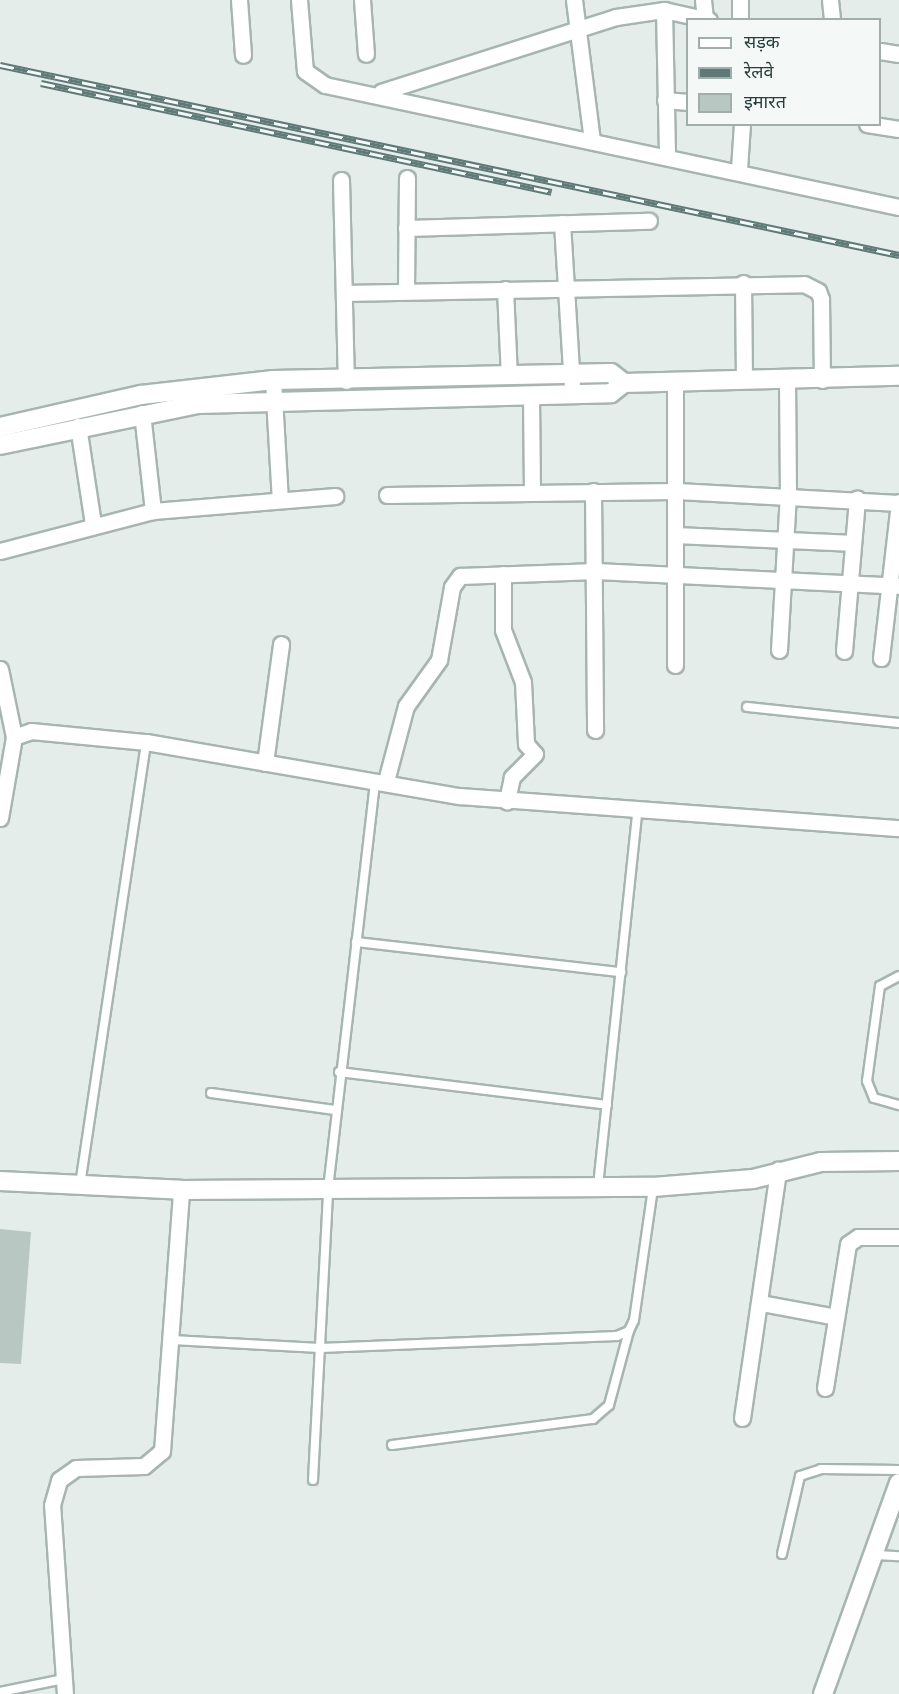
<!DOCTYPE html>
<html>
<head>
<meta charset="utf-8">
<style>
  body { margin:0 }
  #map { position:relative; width:899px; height:1694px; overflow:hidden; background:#e4edea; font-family:"Alegreya Sans","Noto Sans Devanagari",sans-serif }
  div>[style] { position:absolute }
  .building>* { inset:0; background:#b9c7c3 }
  .roads { filter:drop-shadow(2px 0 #a7b5b2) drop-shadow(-2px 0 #a7b5b2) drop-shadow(0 2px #a7b5b2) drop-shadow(0 -2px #a7b5b2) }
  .service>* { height:8px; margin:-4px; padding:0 4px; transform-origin:4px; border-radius:4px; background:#fff }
  .minor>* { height:15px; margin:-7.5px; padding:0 7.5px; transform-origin:7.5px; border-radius:7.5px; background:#fff }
  .tertiary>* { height:18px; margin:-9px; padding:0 9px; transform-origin:9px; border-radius:9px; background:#fff }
  .secondary>* { height:18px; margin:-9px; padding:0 9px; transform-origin:9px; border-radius:9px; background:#fff }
  .rail>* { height:7px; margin-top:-3.5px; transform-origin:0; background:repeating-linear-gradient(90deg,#f4f9f7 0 14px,#5e7976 0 28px); box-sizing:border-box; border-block:2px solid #5e7976 }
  span { translate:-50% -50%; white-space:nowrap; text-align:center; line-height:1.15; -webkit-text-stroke:6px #f4f9f7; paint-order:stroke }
  .legend { position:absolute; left:686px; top:18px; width:195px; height:108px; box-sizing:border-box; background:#f4f9f7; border:2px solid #a1aeac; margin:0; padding:8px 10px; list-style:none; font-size:18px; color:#243e3b }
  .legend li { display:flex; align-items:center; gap:12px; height:30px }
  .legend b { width:30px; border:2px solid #a1aeac }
</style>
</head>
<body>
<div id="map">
  <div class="building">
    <div style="clip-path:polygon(0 1229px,31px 1232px,21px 1364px,0 1363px)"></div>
  </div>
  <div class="roads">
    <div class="service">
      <div style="left:747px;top:707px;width:153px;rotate:6deg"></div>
      <div style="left:356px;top:942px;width:267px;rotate:6.5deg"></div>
      <div style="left:899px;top:976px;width:21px;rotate:152deg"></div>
      <div style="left:880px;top:986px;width:96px;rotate:97.8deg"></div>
      <div style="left:867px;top:1081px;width:18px;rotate:68deg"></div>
      <div style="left:874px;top:1098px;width:26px;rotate:16deg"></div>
      <div style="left:339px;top:1072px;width:270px;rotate:7deg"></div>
      <div style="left:211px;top:1093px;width:125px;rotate:7.8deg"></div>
      <div style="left:80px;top:1185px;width:448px;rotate:-81.5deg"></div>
      <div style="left:598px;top:1186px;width:376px;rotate:-84deg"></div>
      <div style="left:172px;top:1340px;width:148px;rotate:3.1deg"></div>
      <div style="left:320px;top:1348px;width:297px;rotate:-2.3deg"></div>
      <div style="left:617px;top:1336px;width:13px;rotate:-23deg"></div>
      <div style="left:629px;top:1331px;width:12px;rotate:-66deg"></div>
      <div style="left:634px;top:1320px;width:133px;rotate:-81.8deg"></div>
      <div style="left:392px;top:1445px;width:203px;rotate:-7.4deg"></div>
      <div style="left:593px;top:1419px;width:21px;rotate:-41deg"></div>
      <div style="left:609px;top:1405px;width:77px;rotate:-74.9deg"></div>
      <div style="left:313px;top:1480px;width:291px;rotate:-87deg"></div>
      <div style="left:328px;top:1189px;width:412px;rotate:-83.4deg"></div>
      <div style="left:782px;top:1554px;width:80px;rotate:-77deg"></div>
      <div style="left:800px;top:1476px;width:22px;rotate:-18deg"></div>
      <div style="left:821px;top:1469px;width:78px;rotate:0.7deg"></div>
      <div style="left:877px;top:1555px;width:22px;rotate:3deg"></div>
      <div style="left:0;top:1692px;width:65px;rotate:-11.5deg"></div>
    </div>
    <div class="minor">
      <div style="left:239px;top:0;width:55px;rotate:85.8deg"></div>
      <div style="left:299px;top:0;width:71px;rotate:85.2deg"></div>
      <div style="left:305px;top:71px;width:24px;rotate:35deg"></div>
      <div style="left:325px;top:85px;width:587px;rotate:12deg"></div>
      <div style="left:362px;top:0;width:54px;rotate:85.8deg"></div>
      <div style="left:574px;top:0;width:141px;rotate:82.7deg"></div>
      <div style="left:703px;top:0;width:19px;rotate:84deg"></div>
      <div style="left:740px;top:0;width:20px;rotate:90deg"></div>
      <div style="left:830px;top:0;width:20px;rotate:84deg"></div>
      <div style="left:664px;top:10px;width:145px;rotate:88.8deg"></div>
      <div style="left:880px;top:51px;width:19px;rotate:9deg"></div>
      <div style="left:381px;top:92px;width:247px;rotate:-17.7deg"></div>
      <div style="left:616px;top:17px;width:49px;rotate:-8.3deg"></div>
      <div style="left:664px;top:10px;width:46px;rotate:12.5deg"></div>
      <div style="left:665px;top:100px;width:23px;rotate:5deg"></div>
      <div style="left:867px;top:124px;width:32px;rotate:9deg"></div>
      <div style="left:739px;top:169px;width:45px;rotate:-86.2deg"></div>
      <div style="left:341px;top:180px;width:201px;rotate:88.6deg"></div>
      <div style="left:562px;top:223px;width:162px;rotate:86.5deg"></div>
      <div style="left:406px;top:228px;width:243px;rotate:-1.7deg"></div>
      <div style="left:743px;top:283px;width:96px;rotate:89.4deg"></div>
      <div style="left:505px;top:289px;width:87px;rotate:87.4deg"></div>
      <div style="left:406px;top:291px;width:113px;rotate:-89.5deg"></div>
      <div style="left:344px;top:293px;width:460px;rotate:-1.1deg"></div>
      <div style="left:804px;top:284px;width:16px;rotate:27deg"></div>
      <div style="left:818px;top:291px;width:9px;rotate:69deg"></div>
      <div style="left:821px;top:299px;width:81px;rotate:89.3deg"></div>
      <div style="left:273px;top:380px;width:120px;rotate:86.7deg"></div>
      <div style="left:675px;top:381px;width:284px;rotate:90deg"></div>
      <div style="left:531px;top:396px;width:96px;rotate:89.4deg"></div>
      <div style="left:142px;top:413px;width:99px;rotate:83.6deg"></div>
      <div style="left:78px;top:426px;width:99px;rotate:81.3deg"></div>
      <div style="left:593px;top:491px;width:239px;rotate:89.5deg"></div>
      <div style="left:387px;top:495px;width:290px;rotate:-0.8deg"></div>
      <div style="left:677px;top:491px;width:222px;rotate:3.1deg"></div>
      <div style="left:677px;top:535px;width:176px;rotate:2.6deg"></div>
      <div style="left:0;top:551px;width:158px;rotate:-14.7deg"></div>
      <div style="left:153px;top:511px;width:183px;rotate:-4.7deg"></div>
      <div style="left:503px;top:574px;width:56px;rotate:90deg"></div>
      <div style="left:503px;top:630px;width:56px;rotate:69deg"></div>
      <div style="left:523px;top:682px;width:62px;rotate:87.2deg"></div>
      <div style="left:526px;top:744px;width:13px;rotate:48deg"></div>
      <div style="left:535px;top:754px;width:33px;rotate:135deg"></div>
      <div style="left:512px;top:777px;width:25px;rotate:102deg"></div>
      <div style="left:779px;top:650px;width:156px;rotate:-86.7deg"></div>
      <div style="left:788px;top:494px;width:113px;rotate:-90.5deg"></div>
      <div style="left:844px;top:651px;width:153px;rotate:-85.1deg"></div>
      <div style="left:881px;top:658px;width:157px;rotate:-83.4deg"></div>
      <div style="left:0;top:669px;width:69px;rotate:78.4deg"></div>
      <div style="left:265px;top:763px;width:120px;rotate:-82.3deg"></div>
      <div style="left:386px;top:781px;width:78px;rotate:-75.1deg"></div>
      <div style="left:406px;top:706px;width:57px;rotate:-54.3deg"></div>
      <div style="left:439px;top:660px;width:74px;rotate:-79.9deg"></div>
      <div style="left:452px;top:587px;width:14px;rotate:-54deg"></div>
      <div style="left:460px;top:576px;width:136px;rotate:-2.1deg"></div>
      <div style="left:596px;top:571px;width:303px;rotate:2.8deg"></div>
      <div style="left:0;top:818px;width:82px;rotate:-80.2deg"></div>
      <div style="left:14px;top:737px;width:18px;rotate:-19deg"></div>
      <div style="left:31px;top:731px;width:116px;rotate:5.5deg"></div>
      <div style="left:146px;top:742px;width:319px;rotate:9.8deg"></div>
      <div style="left:460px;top:796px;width:440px;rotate:4.2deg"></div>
      <div style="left:761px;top:1303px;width:76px;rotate:10.6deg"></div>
      <div style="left:825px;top:1388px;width:146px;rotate:-80.9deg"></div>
      <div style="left:848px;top:1244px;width:12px;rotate:-35deg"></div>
      <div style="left:858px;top:1237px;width:41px"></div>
      <div style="left:742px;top:1418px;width:251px;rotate:-81.7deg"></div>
      <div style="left:65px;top:1694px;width:189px;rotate:-93.9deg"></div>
      <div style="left:52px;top:1505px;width:26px;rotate:-74deg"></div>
      <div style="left:59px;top:1480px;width:21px;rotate:-35deg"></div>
      <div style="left:76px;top:1468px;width:68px;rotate:-1.7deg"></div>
      <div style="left:144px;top:1466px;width:23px;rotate:-40deg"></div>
      <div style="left:162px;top:1451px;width:262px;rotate:-85.8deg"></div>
    </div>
    <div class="tertiary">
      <div style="left:0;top:427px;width:145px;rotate:-12.8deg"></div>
      <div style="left:141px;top:395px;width:133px;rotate:-6.5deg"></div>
      <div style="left:273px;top:380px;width:338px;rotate:-1.2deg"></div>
      <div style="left:611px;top:373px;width:16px;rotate:38deg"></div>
      <div style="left:0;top:445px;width:202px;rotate:-11.7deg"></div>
      <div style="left:198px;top:404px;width:413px;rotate:-1.5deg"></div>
      <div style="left:611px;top:393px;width:16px;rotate:-38deg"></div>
      <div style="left:624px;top:383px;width:275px;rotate:-1.5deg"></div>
      <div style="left:0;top:1181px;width:181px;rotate:2.8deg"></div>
      <div style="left:181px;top:1190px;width:472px;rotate:-0.4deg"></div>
      <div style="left:653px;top:1187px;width:100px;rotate:-4.6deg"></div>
      <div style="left:753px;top:1179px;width:70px;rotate:-14deg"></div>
      <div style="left:821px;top:1162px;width:78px;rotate:-0.7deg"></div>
    </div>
    <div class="secondary">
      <div style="left:823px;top:1694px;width:224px;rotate:-70.2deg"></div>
    </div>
  </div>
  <div class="rail">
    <div style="left:0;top:65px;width:919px;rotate:11.93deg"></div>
    <div style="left:41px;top:83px;width:522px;rotate:12.04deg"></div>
  </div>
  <ul class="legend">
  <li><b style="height:8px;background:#fff"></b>सड़क</li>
  <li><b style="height:8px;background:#5e7976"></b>रेलवे</li>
  <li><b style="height:16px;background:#b9c7c3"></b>इमारत</li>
  </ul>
</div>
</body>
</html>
